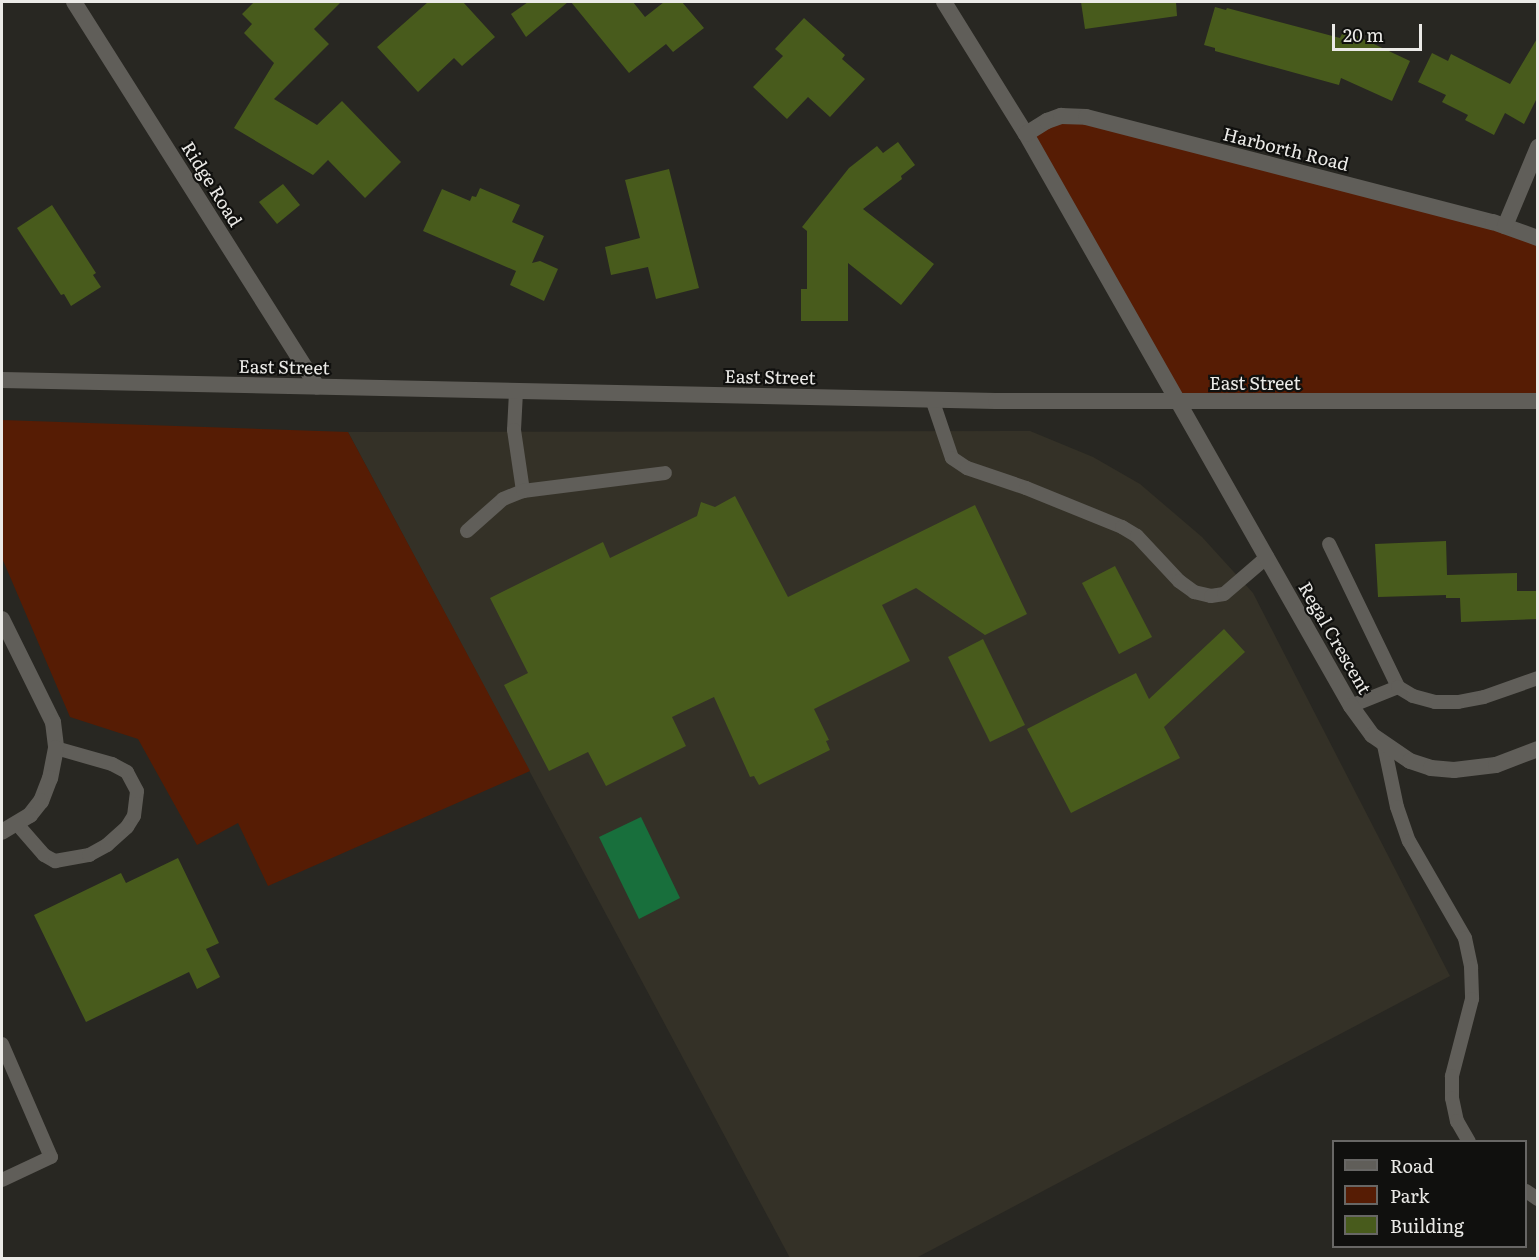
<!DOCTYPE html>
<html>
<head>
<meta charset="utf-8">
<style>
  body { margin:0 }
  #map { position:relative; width:1539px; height:1260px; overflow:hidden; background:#282722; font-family:Literata,serif }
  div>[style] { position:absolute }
  .built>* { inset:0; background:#343127 }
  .green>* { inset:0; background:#561c04 }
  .water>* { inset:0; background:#186f3c }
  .building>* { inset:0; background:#485b1c }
  .service>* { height:14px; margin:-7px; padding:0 7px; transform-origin:7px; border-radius:7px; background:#605e59 }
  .minor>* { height:16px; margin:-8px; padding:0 8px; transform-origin:8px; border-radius:8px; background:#605e59 }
  .tertiary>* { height:16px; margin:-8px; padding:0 8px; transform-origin:8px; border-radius:8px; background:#605e59 }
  span { translate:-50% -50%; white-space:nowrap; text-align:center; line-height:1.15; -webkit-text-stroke:4.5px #10100e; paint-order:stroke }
  .street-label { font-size:18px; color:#ebeae7 }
  .frame { position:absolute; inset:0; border:3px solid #ebeae7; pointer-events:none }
  .legend { position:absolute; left:1332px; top:1140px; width:195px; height:108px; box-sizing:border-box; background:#10100e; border:2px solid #686765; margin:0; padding:8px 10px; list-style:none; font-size:18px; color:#ebeae7 }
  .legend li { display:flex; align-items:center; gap:12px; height:30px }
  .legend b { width:30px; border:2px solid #686765 }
  .scale { position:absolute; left:1332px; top:24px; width:90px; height:27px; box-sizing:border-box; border:3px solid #ebeae7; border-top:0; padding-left:8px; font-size:18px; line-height:21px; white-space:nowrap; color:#ebeae7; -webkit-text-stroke:4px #10100e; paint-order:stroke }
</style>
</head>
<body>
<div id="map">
  <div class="built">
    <div style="clip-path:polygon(1030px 431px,1093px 457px,1140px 484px,1202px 537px,1253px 593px,1450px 976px,916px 1258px,790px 1258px,348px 432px)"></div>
  </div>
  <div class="green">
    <div style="clip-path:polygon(1062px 115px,1537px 237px,1537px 401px,1179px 404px,1023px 135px)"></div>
    <div style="clip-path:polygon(2px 420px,348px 432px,530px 771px,268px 886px,238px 823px,197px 845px,138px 739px,70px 717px,2px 558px)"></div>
  </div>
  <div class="water">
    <div style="clip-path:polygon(641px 817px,680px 898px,639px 919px,599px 837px)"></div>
  </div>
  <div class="building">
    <div style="clip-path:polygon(254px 2px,341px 2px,314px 29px,329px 44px,274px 99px,317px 125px,342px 101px,401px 162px,365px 198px,328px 160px,313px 175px,234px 128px,274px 63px,244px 33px,252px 24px,242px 14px)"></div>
    <div style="clip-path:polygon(428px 2px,463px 2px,495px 37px,462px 66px,454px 58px,418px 92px,377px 47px)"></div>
    <div style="clip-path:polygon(528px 2px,568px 2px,526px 37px,511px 14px)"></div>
    <div style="clip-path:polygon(571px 2px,633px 2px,645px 17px,664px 2px,682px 2px,704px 28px,673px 52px,666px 44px,629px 73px)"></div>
    <div style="clip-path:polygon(1081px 2px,1176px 2px,1177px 16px,1085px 29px)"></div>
    <div style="clip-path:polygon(1215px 7px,1226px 10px,1227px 8px,1340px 38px,1344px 30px,1410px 61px,1392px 101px,1341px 78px,1339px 85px,1215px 51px,1215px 48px,1204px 45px)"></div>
    <div style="clip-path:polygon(804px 18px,845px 55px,842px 59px,865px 79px,830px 117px,808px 97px,787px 119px,753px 87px,783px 56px,775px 49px)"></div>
    <div style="clip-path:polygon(1538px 37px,1538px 96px,1524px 124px,1505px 113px,1494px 135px,1465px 120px,1468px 115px,1442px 102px,1446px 95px,1418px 82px,1432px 53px,1448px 61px,1451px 54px,1510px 84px)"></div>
    <div style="clip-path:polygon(898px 142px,915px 165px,901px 176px,902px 179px,863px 209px,934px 264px,901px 305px,848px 263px,848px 321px,801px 321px,801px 289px,807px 289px,807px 231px,802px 227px,849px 168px,877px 146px,883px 153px)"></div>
    <div style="clip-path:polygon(669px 169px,699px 288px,656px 299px,648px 267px,611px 275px,605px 247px,640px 238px,625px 180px)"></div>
    <div style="clip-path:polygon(283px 184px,300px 205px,277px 224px,259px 202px)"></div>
    <div style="clip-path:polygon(480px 188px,520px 205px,512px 222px,544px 236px,532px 263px,540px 261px,558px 269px,544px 301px,510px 285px,516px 271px,423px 231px,442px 189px,470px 201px,472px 196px,476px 197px)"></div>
    <div style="clip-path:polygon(52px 205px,96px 273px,93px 275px,101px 287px,71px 306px,64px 294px,61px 295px,17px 228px)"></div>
    <div style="clip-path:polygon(735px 496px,788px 597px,975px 505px,1027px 614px,985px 635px,916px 588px,882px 605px,910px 661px,814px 709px,829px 740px,826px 741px,830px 750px,759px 785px,754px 776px,750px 777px,714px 697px,672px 717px,686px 746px,606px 786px,588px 752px,549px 771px,504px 685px,528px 673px,490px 598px,603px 542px,610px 558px,697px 516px,701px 502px,715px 507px)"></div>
    <div style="clip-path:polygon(1446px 541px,1447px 575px,1517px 573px,1517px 591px,1538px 591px,1538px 619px,1461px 622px,1460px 598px,1446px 598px,1446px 595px,1378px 597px,1375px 544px)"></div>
    <div style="clip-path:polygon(1115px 566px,1152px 637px,1119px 654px,1082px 583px)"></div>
    <div style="clip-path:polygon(1224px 629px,1245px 652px,1164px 727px,1180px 758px,1071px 813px,1027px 729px,1136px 673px,1149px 699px)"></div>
    <div style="clip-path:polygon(983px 639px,1025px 725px,990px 742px,948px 657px)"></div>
    <div style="clip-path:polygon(178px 858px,219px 943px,206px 949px,220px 977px,197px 989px,189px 972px,86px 1022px,34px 915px,121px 873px,126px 883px)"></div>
  </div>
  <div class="service">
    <div style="left:516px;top:392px;width:38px;rotate:93deg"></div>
    <div style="left:514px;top:430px;width:62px;rotate:81.6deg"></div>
    <div style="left:932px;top:399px;width:62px;rotate:71.3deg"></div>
    <div style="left:952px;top:458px;width:18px;rotate:34deg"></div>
    <div style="left:967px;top:468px;width:62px;rotate:18.7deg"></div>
    <div style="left:1026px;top:488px;width:104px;rotate:22.1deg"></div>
    <div style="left:1122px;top:527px;width:17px;rotate:31deg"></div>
    <div style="left:1137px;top:536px;width:62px;rotate:47deg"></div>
    <div style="left:1179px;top:581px;width:19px;rotate:36deg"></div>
    <div style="left:1194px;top:592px;width:17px;rotate:13deg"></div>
    <div style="left:1211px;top:596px;width:13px;rotate:-9deg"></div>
    <div style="left:1224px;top:594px;width:57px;rotate:-40.7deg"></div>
    <div style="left:467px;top:531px;width:48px;rotate:-41.6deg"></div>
    <div style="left:503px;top:499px;width:22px;rotate:-22deg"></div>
    <div style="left:523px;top:491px;width:143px;rotate:-7.2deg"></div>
    <div style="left:1329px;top:544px;width:159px;rotate:64.2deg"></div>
    <div style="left:1398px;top:687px;width:51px;rotate:158deg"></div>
    <div style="left:1398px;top:687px;width:17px;rotate:31deg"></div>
    <div style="left:1413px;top:696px;width:23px;rotate:15deg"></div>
    <div style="left:1435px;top:702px;width:23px"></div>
    <div style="left:1458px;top:702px;width:26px;rotate:-11deg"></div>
    <div style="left:1484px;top:697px;width:57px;rotate:-19.4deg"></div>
    <div style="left:1384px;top:745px;width:63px;rotate:78.2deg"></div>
    <div style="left:1397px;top:807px;width:36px;rotate:71deg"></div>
    <div style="left:1409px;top:841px;width:112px;rotate:60deg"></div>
    <div style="left:1465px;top:938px;width:30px;rotate:78deg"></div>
    <div style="left:1471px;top:967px;width:32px;rotate:88deg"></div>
    <div style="left:1472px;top:999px;width:80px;rotate:104.6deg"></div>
    <div style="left:1452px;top:1076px;width:22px;rotate:90deg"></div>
    <div style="left:1452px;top:1098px;width:24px;rotate:78deg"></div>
    <div style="left:1457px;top:1121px;width:24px;rotate:60deg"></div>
    <div style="left:17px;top:824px;width:41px;rotate:48.9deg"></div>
    <div style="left:44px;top:855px;width:13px;rotate:29deg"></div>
    <div style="left:55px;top:861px;width:35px;rotate:-10deg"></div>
    <div style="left:89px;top:855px;width:21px;rotate:-29deg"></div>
    <div style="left:107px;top:845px;width:27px;rotate:-42deg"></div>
    <div style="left:127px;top:827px;width:13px;rotate:-58deg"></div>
    <div style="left:134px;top:816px;width:25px;rotate:-83deg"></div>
    <div style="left:137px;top:791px;width:21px;rotate:-118deg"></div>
    <div style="left:127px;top:772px;width:17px;rotate:-152deg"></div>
    <div style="left:112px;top:764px;width:58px;rotate:-164.1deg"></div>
    <div style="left:2px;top:1044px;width:123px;rotate:66.6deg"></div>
    <div style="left:51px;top:1157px;width:54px;rotate:154.9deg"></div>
    <div style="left:1526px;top:1191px;width:14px;rotate:34deg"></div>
  </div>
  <div class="minor">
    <div style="left:74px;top:2px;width:455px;rotate:57.7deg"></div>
    <div style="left:944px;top:2px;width:155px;rotate:58.2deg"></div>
    <div style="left:1026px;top:134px;width:658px;rotate:60.4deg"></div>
    <div style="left:1351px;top:706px;width:36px;rotate:54deg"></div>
    <div style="left:1372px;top:735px;width:46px;rotate:34.4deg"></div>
    <div style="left:1410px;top:761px;width:22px;rotate:18deg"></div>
    <div style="left:1431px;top:768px;width:23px;rotate:5deg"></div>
    <div style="left:1454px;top:770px;width:42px;rotate:-6.8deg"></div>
    <div style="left:1496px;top:765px;width:45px;rotate:-20.9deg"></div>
    <div style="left:1026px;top:134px;width:25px;rotate:-32deg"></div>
    <div style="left:1047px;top:121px;width:15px;rotate:-20deg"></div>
    <div style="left:1061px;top:116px;width:25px;rotate:2deg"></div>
    <div style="left:1086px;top:117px;width:420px;rotate:14.5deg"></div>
    <div style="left:1493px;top:222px;width:48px;rotate:19.6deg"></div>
    <div style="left:1505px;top:226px;width:86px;rotate:-67.3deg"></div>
    <div style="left:2px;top:619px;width:115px;rotate:63.7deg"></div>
    <div style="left:53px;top:722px;width:26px;rotate:83deg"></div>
    <div style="left:56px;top:748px;width:31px;rotate:101deg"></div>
    <div style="left:50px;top:778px;width:25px;rotate:111deg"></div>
    <div style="left:41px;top:801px;width:18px;rotate:128deg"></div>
    <div style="left:30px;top:815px;width:33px;rotate:149deg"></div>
  </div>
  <div class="tertiary">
    <div style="left:2px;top:380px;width:994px;rotate:1.21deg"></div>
    <div style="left:996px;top:401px;width:542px"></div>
  </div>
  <div class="street-label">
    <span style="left:1286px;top:149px;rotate:14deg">Harborth Road</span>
    <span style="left:212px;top:184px;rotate:58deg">Ridge Road</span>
    <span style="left:284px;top:367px;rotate:1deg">East Street</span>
    <span style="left:770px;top:377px;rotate:1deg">East Street</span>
    <span style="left:1255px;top:383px">East Street</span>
    <span style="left:1335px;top:638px;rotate:60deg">Regal Crescent</span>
  </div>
  <div class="frame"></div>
  <ul class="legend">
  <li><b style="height:8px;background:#605e59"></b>Road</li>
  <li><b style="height:16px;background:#561c04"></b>Park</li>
  <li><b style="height:16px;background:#485b1c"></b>Building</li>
  </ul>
  <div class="scale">20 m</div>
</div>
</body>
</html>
